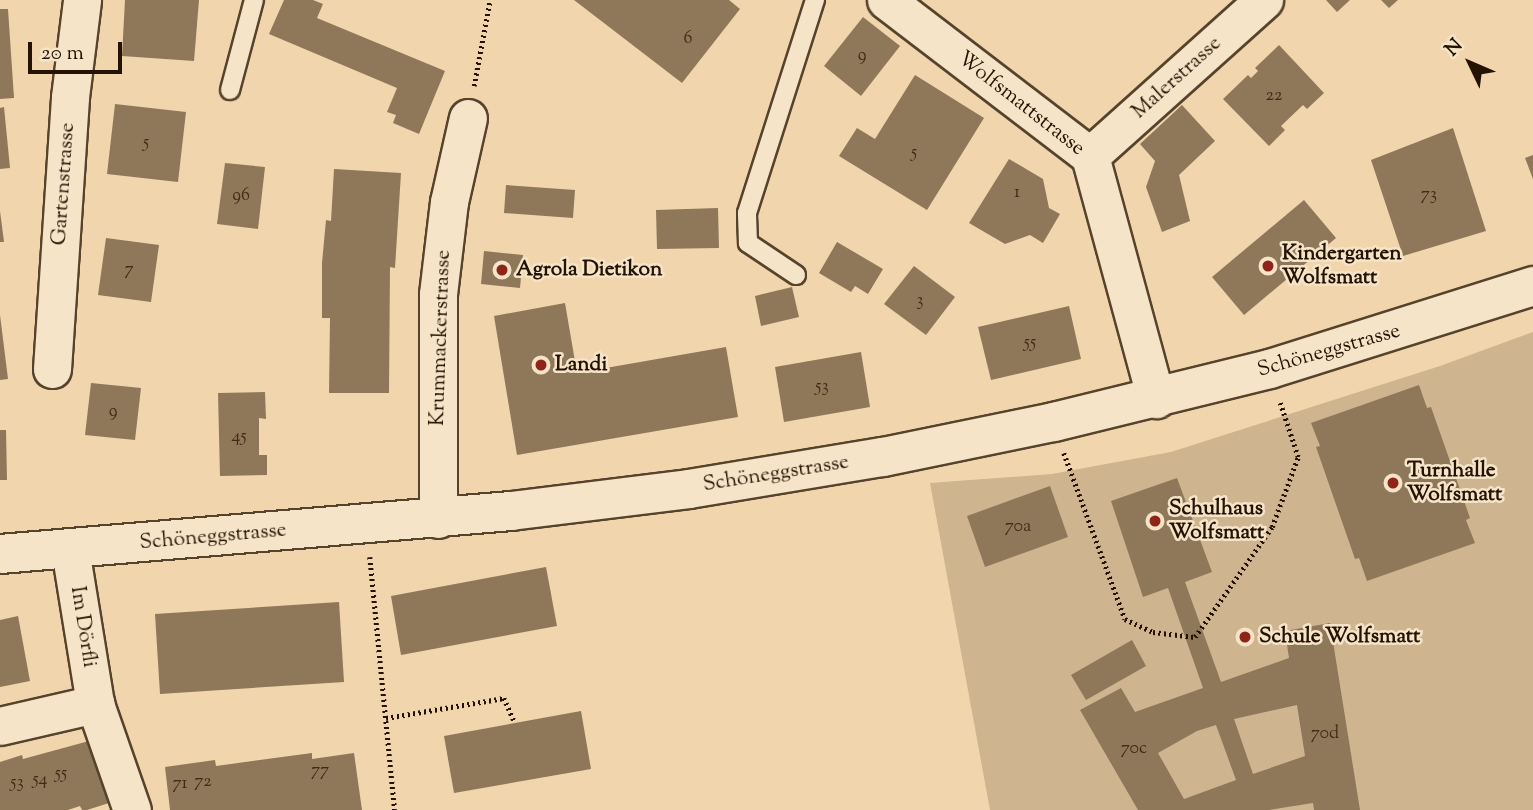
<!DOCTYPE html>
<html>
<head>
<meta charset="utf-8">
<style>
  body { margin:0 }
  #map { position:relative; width:1533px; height:810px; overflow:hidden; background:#f1d5ac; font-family:"Sorts Mill Goudy",serif }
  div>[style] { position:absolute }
  .green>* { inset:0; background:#ceb48f }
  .building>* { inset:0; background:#8f775a }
  .path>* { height:4.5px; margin-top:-2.25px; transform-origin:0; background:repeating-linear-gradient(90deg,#241202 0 2px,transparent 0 5.5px) }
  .roads { filter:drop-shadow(2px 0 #57432c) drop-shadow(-2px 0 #57432c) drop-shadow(0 2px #57432c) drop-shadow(0 -2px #57432c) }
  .service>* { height:18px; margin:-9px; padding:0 9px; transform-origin:9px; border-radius:9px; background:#f6e4c9 }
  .minor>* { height:37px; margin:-18.5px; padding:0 18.5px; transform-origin:18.5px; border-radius:18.5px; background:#f6e4c9 }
  .tertiary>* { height:38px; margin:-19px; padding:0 19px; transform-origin:19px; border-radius:19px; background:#f6e4c9 }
  .dots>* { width:19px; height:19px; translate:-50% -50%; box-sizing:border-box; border:4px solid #f6e4c9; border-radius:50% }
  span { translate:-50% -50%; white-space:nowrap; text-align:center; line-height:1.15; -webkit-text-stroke:5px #f6e4c9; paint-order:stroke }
  .number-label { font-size:18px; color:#3f2b18 }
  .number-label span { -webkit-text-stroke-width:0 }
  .street-label { font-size:21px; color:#241202 }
  .poi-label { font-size:21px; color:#241202; font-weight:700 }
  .left { translate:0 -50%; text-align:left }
  .north { position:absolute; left:1435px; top:28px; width:70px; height:70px; -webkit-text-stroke:5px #f6e4c9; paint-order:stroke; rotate:314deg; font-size:19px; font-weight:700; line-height:28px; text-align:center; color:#241202 }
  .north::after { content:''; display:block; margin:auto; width:24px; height:32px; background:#241202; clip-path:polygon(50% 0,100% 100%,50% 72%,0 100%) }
  .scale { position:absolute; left:28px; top:42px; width:94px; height:32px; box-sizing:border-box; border:4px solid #241202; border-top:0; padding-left:9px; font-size:21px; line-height:24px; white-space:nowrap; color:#241202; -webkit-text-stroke:5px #f6e4c9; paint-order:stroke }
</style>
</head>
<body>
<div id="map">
  <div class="green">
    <div style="clip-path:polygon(1533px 332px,1533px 810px,990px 810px,930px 483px,1052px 474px,1171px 452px,1440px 366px)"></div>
  </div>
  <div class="building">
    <div style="clip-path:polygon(125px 0,199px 0,194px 61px,122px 56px)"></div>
    <div style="clip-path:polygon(284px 0,313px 0,323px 4px,317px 18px,445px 71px,419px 134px,393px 123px,396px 115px,387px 112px,397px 88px,269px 34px)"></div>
    <div style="clip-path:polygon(574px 0,729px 0,740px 9px,682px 83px)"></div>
    <div style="clip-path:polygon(1326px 0,1350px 0,1337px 12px)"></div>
    <div style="clip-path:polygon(1381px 0,1398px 0,1389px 8px)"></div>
    <div style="clip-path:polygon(0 9px,8px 9px,14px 98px,0 99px)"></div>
    <div style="clip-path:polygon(863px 17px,900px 46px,861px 96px,824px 66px)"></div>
    <div style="clip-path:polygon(1279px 45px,1324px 93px,1307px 109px,1303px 105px,1281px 126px,1285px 130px,1269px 146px,1223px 99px,1248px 75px,1251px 78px,1258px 71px,1255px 68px)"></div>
    <div style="clip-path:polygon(915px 75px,984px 118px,927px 210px,839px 156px,857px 128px,875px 139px)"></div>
    <div style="clip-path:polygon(115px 104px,186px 112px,178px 182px,107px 174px)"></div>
    <div style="clip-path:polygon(1182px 105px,1215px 141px,1179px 175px,1190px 221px,1162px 232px,1146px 187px,1155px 161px,1140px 144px)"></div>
    <div style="clip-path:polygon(4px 107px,10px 168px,0 169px,0 108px)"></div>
    <div style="clip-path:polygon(1453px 128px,1486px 231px,1403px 256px,1371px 160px)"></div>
    <div style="clip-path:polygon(1533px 155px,1533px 179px,1525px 158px)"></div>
    <div style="clip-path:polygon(1009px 159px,1043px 179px,1049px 208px,1060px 214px,1043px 243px,1030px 235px,1005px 244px,969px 223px)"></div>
    <div style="clip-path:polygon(225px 163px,265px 167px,258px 229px,217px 224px)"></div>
    <div style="clip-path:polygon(334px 169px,401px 173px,395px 268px,390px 267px,389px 393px,329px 393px,330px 318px,322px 318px,322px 263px,326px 220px,331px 221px)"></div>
    <div style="clip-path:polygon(506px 185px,575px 190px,573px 218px,504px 213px)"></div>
    <div style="clip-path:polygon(1304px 200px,1336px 238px,1244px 315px,1212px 277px)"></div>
    <div style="clip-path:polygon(718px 208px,719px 248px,657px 249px,656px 210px)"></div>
    <div style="clip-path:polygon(0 211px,4px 242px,0 242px)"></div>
    <div style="clip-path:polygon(106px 238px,159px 245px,151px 302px,98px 295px)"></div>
    <div style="clip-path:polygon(837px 242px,883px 269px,868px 294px,855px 286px,851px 292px,819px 273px)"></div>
    <div style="clip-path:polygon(484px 251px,523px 255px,520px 288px,481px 284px)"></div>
    <div style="clip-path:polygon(914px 266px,955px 297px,926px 335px,884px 304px)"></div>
    <div style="clip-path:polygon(792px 287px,799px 317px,761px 326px,755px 296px)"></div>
    <div style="clip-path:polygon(565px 303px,577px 373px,726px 347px,738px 417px,517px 455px,494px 316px)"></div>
    <div style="clip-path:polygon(1069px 306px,1081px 359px,991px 380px,978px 327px)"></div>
    <div style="clip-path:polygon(0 315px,8px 379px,0 380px)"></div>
    <div style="clip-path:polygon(861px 352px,870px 407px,784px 422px,775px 367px)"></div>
    <div style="clip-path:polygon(91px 383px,141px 388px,135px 440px,85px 435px)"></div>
    <div style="clip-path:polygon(1419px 385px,1427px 408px,1431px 407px,1470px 518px,1466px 520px,1475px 543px,1367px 581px,1359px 558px,1355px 559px,1316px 447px,1320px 446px,1311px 423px)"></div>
    <div style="clip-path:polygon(265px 392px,266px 419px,259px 418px,259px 455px,267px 455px,267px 475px,220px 476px,218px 393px)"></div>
    <div style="clip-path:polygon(0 430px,6px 430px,7px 480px,0 480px)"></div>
    <div style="clip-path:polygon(evenodd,1177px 478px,1212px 572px,1185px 582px,1221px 682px,1289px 658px,1285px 631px,1330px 623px,1360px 810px,1314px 810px,1313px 803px,1269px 810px,1138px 810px,1080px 710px,1121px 688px,1135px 712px,1203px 688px,1168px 588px,1143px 597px,1111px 501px,1177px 478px,1297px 705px,1305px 756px,1253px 774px,1234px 719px,1297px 705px,1177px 478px,1216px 725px,1236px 780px,1184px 799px,1158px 753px,1197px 731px,1216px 725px)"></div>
    <div style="clip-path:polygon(1050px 486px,1068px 537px,985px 567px,967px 516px)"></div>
    <div style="clip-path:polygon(546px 567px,557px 626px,401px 655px,391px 596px)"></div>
    <div style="clip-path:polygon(339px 602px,344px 682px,160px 694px,155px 614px)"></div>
    <div style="clip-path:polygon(18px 616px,30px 681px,0 687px,0 620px)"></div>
    <div style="clip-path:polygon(1132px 640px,1146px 666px,1086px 700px,1071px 675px)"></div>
    <div style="clip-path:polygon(581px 711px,591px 769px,454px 793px,444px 736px)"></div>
    <div style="clip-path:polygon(89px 741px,109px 803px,87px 810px,82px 810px,80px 806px,68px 810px,0 810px,0 762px,22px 755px,23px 759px)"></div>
    <div style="clip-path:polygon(312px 753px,312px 759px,354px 753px,362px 810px,170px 810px,165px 767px,215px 760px,216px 766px)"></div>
  </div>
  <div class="path">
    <div style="left:474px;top:86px;width:87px;rotate:-79.5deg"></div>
    <div style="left:1064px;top:453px;width:177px;rotate:69.8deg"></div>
    <div style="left:1125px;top:619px;width:31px;rotate:25deg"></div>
    <div style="left:1153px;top:632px;width:42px;rotate:6.8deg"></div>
    <div style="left:1195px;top:637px;width:134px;rotate:-55deg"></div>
    <div style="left:1272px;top:527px;width:75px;rotate:-69.6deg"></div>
    <div style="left:1298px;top:457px;width:57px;rotate:-108.4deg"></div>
    <div style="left:370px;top:557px;width:254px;rotate:84.4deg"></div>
    <div style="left:386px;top:718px;width:120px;rotate:-9.6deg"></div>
    <div style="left:504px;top:698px;width:27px;rotate:66deg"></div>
  </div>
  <div class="roads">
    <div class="service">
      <div style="left:230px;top:90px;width:93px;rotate:-75.1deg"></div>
      <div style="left:796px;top:275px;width:58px;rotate:-146.3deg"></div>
      <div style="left:748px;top:243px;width:30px;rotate:-92deg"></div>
      <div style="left:747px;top:213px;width:224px;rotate:-72.3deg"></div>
    </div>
    <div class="minor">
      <div style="left:886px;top:0;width:257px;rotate:37.4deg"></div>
      <div style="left:1090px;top:156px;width:252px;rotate:74.8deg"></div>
      <div style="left:1090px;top:156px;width:234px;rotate:-41.9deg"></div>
      <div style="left:52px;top:369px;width:273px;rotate:-86.2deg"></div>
      <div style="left:70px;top:97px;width:98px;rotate:-82.9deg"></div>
      <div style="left:438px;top:519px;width:225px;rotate:-90deg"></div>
      <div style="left:438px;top:294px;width:93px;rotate:-83.2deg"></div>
      <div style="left:449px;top:202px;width:86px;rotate:-77.3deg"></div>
      <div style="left:70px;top:549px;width:157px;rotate:80.8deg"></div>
      <div style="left:95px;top:704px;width:112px;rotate:70.8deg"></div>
      <div style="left:0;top:726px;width:98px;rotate:-13deg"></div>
    </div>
    <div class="tertiary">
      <div style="left:0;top:554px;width:513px;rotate:-4.81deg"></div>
      <div style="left:511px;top:511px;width:179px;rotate:-7deg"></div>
      <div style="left:689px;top:489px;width:197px;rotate:-9.4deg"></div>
      <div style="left:883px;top:457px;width:175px;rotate:-11.6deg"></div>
      <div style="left:1054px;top:422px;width:222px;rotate:-13.8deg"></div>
      <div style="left:1270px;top:369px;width:276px;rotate:-17.5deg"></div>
    </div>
  </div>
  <div class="dots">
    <div style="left:1268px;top:266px;background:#8f2418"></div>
    <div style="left:502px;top:270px;background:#8f2418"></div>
    <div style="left:541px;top:365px;background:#8f2418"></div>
    <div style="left:1393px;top:483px;background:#8f2418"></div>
    <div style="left:1155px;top:521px;background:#8f2418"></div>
    <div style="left:1245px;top:637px;background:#8f2418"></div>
  </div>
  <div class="number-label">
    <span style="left:688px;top:39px">6</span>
    <span style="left:862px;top:56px">9</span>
    <span style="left:1274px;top:96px">22</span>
    <span style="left:146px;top:143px">5</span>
    <span style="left:914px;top:153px">5</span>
    <span style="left:1017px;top:193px">1</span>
    <span style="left:1429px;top:195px">73</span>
    <span style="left:241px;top:196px">96</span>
    <span style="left:129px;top:270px">7</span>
    <span style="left:920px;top:301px">3</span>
    <span style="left:1030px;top:343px">55</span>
    <span style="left:822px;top:387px">53</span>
    <span style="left:113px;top:412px">9</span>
    <span style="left:239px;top:437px">45</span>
    <span style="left:1018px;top:527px">70a</span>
    <span style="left:1325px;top:734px">70d</span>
    <span style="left:1134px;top:749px">70c</span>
    <span style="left:320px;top:771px">77</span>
    <span style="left:61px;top:774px">55</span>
    <span style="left:40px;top:780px">54</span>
    <span style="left:203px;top:782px">72</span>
    <span style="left:17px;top:783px">53</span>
    <span style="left:180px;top:784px">71</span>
  </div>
  <div class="street-label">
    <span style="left:1177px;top:78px;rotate:-42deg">Malerstrasse</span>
    <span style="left:1021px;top:104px;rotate:38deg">Wolfsmattstrasse</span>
    <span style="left:64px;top:184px;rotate:-86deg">Gartenstrasse</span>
    <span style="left:441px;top:338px;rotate:-88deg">Krummackerstrasse</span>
    <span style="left:1329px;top:351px;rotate:-16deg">Schöneggstrasse</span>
    <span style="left:776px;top:474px;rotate:-9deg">Schöneggstrasse</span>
    <span style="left:213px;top:537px;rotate:-5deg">Schöneggstrasse</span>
    <span style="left:83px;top:627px;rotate:81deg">Im Dörfli</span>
  </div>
  <div class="poi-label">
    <span class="left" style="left:1282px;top:266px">Kindergarten<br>Wolfsmatt</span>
    <span class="left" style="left:516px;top:270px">Agrola Dietikon</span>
    <span class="left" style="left:555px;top:365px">Landi</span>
    <span class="left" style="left:1407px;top:483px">Turnhalle<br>Wolfsmatt</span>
    <span class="left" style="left:1169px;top:521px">Schulhaus<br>Wolfsmatt</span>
    <span class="left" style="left:1259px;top:637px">Schule Wolfsmatt</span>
  </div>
  <div class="north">N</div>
  <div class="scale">20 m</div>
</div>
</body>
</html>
